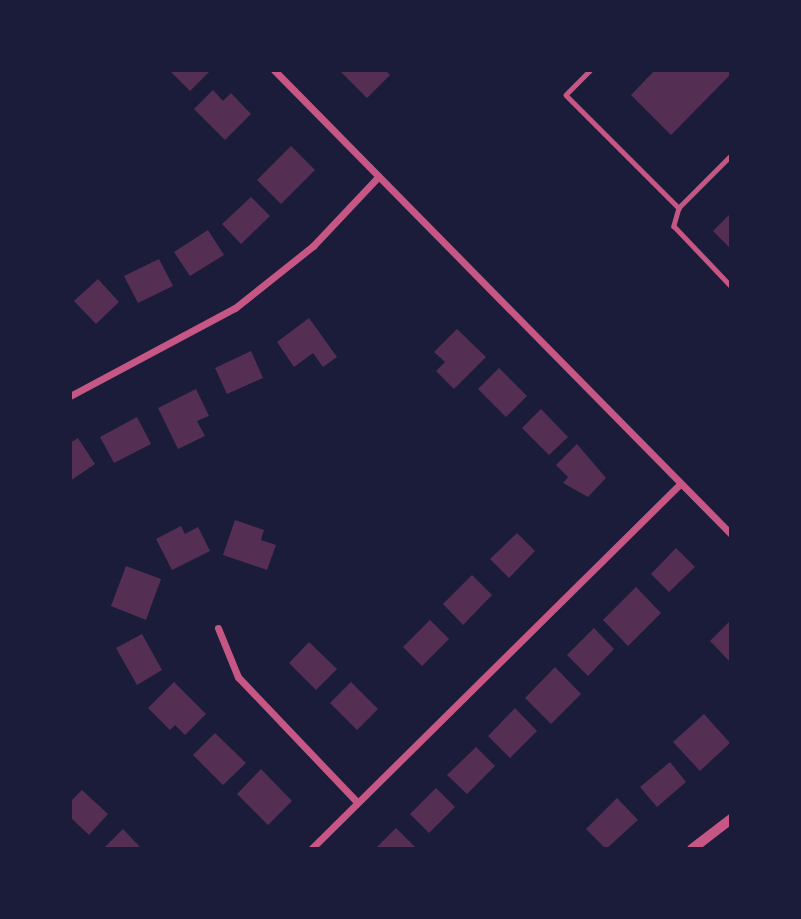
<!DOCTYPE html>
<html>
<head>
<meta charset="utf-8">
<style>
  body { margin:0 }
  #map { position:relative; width:801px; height:919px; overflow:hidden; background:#1b1b3a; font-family:Cabin,sans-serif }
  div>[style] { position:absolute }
  .building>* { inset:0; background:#542f53 }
  .service>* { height:4.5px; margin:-2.25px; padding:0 2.25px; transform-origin:2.25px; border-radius:2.25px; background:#c65784 }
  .minor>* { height:7px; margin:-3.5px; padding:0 3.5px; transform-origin:3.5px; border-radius:3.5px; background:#c65784 }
  .tertiary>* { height:10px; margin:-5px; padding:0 5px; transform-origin:5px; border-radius:5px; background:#c65784 }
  span { translate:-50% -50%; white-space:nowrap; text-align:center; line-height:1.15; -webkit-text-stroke:6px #1b1b3a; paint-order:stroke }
  .frame { position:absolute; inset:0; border:72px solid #1b1b3a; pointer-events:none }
</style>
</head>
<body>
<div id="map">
  <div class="building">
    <div style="clip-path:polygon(169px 70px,211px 70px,190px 91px)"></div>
    <div style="clip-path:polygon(339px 70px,385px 70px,390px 75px,367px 98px)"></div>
    <div style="clip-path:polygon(655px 70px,731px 70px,731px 74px,671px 135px,631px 95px)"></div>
    <div style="clip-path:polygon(213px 90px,223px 101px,231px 93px,251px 114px,225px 140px,194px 109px)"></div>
    <div style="clip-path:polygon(291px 146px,315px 170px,281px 204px,257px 180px)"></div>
    <div style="clip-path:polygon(251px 197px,270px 216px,241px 244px,222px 224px)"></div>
    <div style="clip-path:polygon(731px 213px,731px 249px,713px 231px)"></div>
    <div style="clip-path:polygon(208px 230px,224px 255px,190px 276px,174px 252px)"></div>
    <div style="clip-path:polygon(159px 259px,173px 286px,138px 303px,124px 276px)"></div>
    <div style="clip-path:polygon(98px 279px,119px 302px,96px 324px,74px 301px)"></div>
    <div style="clip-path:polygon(309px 318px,337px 357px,323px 367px,313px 353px,294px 367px,277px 342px)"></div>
    <div style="clip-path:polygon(457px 329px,486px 357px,454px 389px,436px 371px,445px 362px,434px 352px)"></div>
    <div style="clip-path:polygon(251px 351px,263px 378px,227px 394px,215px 368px)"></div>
    <div style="clip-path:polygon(499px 368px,527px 396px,506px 417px,478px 389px)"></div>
    <div style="clip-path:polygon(196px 389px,209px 416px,197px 421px,205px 436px,178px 449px,158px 408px)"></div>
    <div style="clip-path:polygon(541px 409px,568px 437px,549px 455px,522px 428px)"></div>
    <div style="clip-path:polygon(137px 417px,151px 444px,114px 463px,100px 437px)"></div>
    <div style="clip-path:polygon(78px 438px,95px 464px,70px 481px,70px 443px)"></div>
    <div style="clip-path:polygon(577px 444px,606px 478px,588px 497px,563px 483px,568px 477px,556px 465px)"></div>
    <div style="clip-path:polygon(235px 520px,264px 530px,261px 540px,276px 545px,267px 570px,223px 555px)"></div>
    <div style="clip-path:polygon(181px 526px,185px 534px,198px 527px,210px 551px,172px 570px,156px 539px)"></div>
    <div style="clip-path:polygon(517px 533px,535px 551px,509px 578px,490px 559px)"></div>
    <div style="clip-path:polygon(676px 548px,695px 567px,669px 592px,651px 574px)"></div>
    <div style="clip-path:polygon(126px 566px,161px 579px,146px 620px,111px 606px)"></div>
    <div style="clip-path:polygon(472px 575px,492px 595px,463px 625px,443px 604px)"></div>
    <div style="clip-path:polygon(636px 587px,661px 613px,628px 646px,603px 620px)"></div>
    <div style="clip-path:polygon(430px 620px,449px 639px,422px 666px,403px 647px)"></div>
    <div style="clip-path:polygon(731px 620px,731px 663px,710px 641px)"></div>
    <div style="clip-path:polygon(594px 628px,614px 649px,588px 676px,567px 655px)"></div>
    <div style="clip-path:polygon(142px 634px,162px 670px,137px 685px,116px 648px)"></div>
    <div style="clip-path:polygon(309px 642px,337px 669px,316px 690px,289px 663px)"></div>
    <div style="clip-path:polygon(555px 667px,581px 694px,551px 724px,525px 698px)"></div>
    <div style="clip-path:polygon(174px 682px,206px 714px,185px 735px,175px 725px,170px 730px,148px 708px)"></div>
    <div style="clip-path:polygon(351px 682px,378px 709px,357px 730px,330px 703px)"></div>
    <div style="clip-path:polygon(515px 708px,537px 731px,510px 758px,488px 736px)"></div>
    <div style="clip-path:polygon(704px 714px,730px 743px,700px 771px,673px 742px)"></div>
    <div style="clip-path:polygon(215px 733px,246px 763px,223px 785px,193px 755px)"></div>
    <div style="clip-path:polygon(476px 747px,495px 766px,467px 794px,447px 775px)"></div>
    <div style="clip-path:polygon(670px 762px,686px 782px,657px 807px,640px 787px)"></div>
    <div style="clip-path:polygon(261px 769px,292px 801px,268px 825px,237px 794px)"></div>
    <div style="clip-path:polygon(436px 788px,455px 807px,429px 833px,410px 814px)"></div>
    <div style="clip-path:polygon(82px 790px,108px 814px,89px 835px,70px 817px,70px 802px)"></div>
    <div style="clip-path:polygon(617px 798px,638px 820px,606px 849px,586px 829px)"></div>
    <div style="clip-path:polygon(396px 828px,415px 847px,375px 849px)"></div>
    <div style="clip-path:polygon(123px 829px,142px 849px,103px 849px)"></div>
  </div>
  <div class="service">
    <div style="left:591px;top:70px;width:35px;rotate:135deg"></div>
    <div style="left:566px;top:95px;width:160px;rotate:45deg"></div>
    <div style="left:731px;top:156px;width:74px;rotate:135deg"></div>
    <div style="left:679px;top:208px;width:19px;rotate:106deg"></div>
    <div style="left:674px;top:226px;width:83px;rotate:46.5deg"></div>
  </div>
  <div class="minor">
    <div style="left:274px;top:70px;width:651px;rotate:45.44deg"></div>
    <div style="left:70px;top:396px;width:187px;rotate:-28.1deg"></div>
    <div style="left:235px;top:308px;width:100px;rotate:-38.5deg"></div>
    <div style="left:313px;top:246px;width:95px;rotate:-46.7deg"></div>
    <div style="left:218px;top:628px;width:53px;rotate:67.8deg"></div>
    <div style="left:238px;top:677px;width:173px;rotate:46.4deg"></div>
    <div style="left:311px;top:849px;width:518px;rotate:-44.69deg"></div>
  </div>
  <div class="tertiary">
    <div style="left:692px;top:849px;width:49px;rotate:-37.6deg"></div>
  </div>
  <div class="frame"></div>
</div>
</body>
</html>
